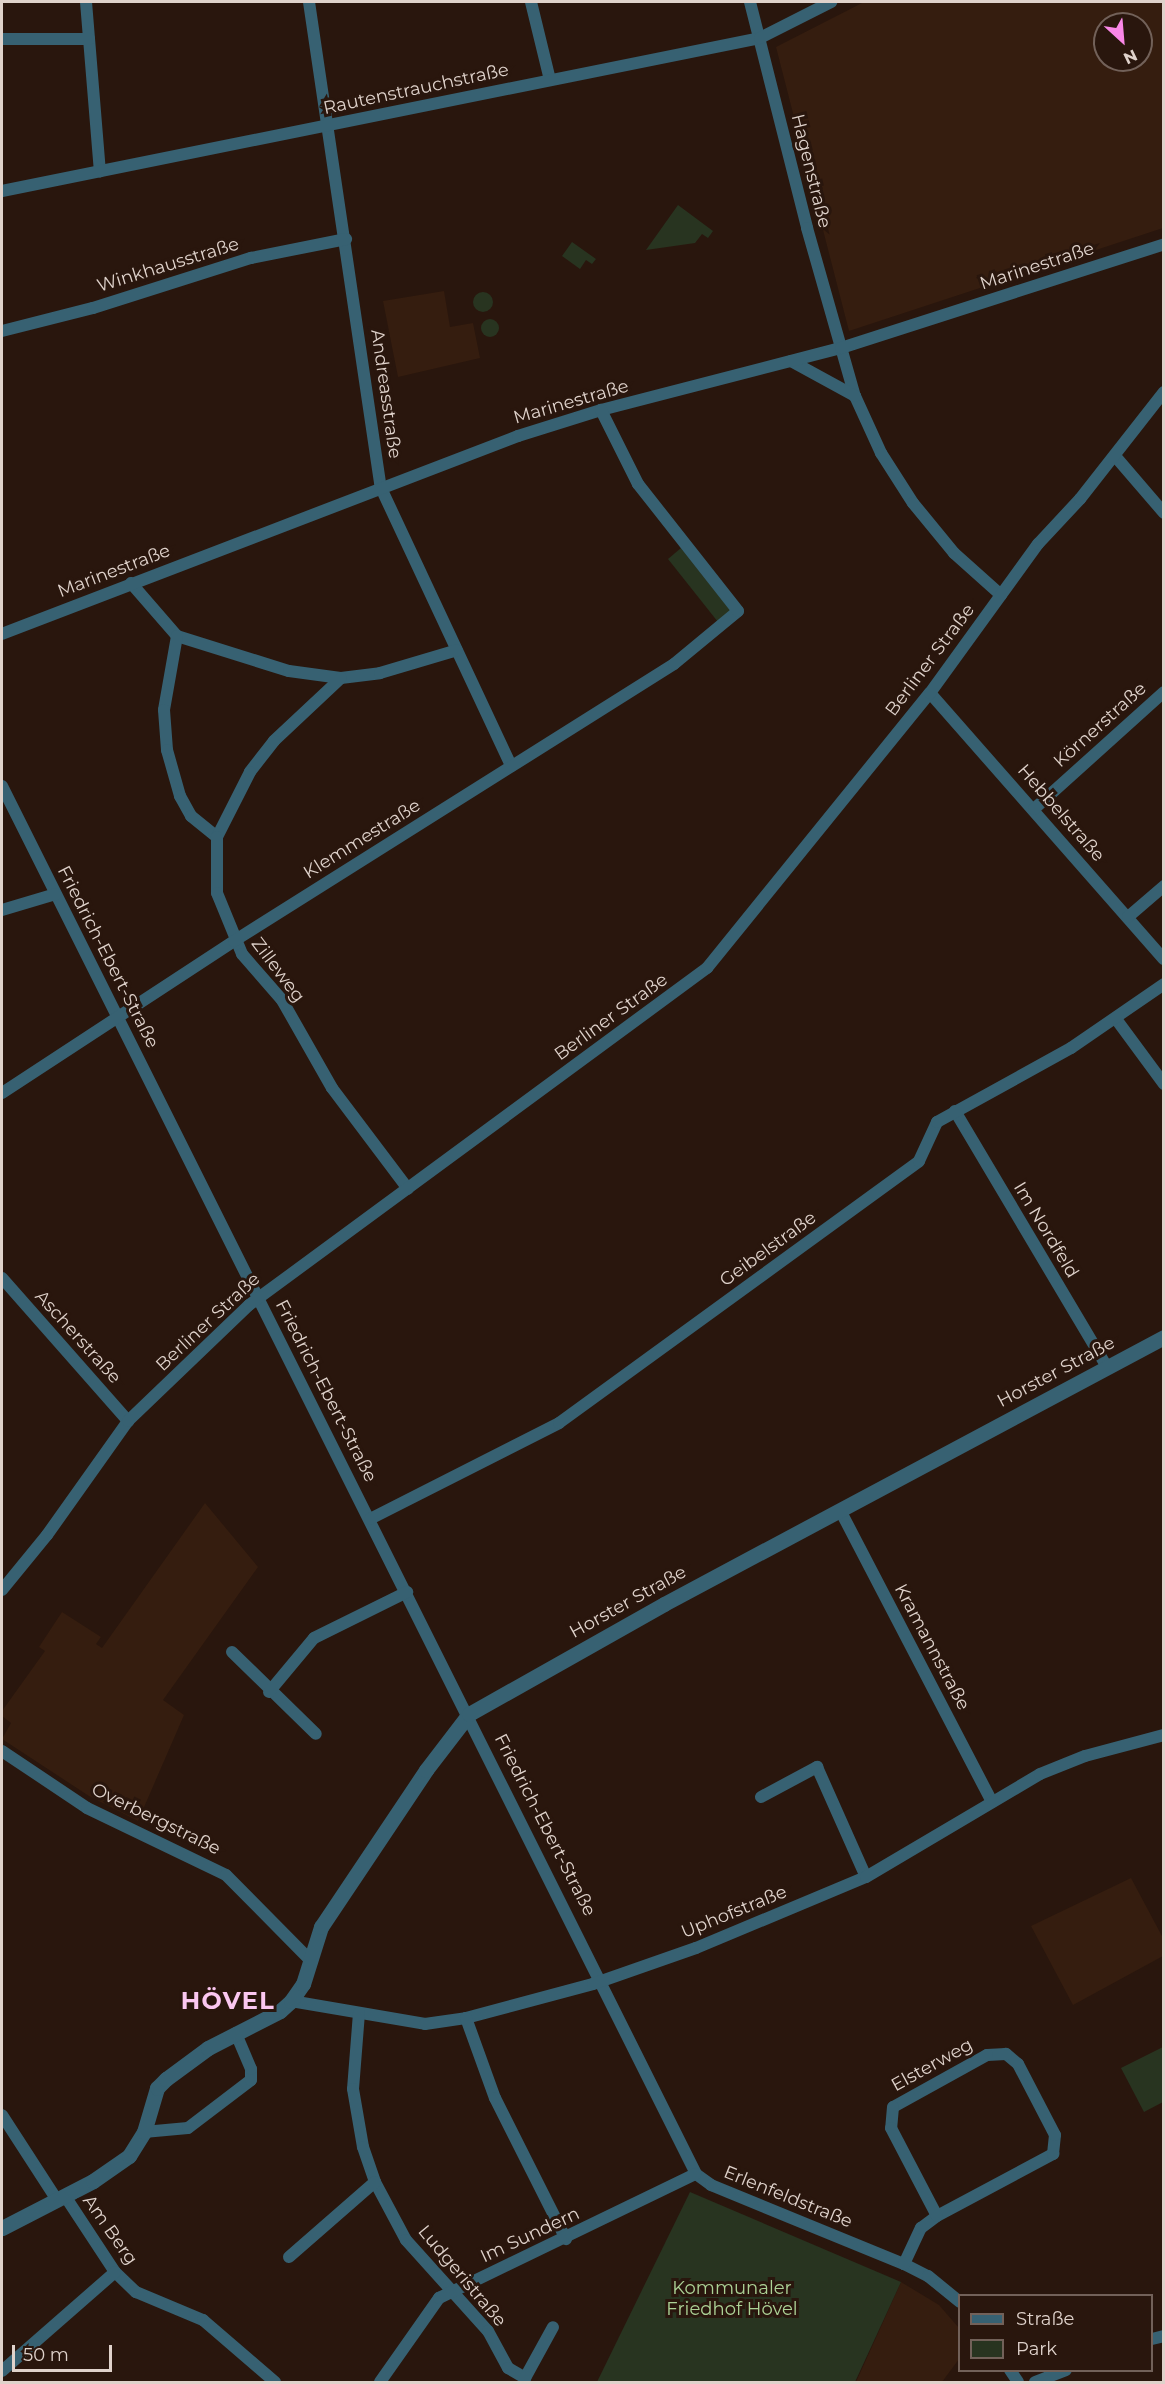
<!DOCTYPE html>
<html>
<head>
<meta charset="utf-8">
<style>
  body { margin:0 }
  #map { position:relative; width:1165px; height:2384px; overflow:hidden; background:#29160d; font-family:Montserrat,sans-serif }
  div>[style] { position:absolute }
  .built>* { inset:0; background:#351d0f }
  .green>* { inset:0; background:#283420 }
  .round { border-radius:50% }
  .minor>* { height:12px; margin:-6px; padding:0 6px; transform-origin:6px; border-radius:6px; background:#376172 }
  .tertiary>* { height:15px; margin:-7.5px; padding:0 7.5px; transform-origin:7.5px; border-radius:7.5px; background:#376172 }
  span { translate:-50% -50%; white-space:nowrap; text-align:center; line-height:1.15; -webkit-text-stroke:6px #29160d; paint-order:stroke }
  .street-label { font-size:18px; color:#dfd2cb }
  .park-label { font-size:18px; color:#acd296 }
  .district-label { font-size:24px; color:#fbc7f0; font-weight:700; letter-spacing:1.5px }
  .frame { position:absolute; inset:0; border:3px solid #dfd2cb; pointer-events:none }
  .legend { position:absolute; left:958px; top:2294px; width:195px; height:78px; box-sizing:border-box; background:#29160d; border:2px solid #726159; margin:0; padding:8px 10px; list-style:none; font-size:18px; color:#dfd2cb }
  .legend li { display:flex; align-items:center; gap:12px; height:30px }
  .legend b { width:30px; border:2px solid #726159 }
  .north { position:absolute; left:1093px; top:12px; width:60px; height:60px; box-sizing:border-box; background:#29160d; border:2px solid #726159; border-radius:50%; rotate:154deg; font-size:16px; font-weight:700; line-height:24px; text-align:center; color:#dfd2cb }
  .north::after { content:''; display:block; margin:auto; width:21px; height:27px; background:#fa87e7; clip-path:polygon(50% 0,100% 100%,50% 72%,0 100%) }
  .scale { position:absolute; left:12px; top:2345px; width:100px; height:27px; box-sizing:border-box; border:3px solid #dfd2cb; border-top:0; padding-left:8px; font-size:18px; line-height:21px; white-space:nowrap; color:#dfd2cb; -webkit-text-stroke:4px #29160d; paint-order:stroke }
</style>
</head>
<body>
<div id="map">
  <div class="built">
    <div style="clip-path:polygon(evenodd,864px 2px,1163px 2px,1163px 228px,849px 331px,776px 47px,864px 2px,1105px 24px,1141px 24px,1141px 60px,1105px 60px,1105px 24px)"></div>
    <div style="clip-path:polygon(444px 291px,450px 327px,473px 323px,480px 358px,398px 377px,383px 301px)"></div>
    <div style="clip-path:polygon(205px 1503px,258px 1567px,163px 1700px,184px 1715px,138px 1821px,89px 1796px,2px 1739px,11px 1723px,2px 1716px,2px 1711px,45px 1651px,39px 1647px,62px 1612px,101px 1637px,96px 1644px,102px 1648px)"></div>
    <div style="clip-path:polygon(1131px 1878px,1163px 1938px,1163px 1956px,1073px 2005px,1031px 1926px)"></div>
    <div style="clip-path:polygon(901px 2282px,939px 2305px,959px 2328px,959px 2359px,942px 2382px,856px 2382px)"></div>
  </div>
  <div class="green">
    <div style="clip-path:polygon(678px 205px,713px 231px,708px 238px,702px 234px,695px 243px,646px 250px)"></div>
    <div style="clip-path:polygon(572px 242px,596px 259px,592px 264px,586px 260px,580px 269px,562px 256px)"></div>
    <div class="round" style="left:473px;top:292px;width:20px;height:20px"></div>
    <div class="round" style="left:481px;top:319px;width:18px;height:18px"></div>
    <div style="clip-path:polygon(681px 548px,731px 611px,718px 622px,668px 559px)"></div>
    <div style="clip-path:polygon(1163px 2047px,1163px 2102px,1144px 2112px,1121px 2068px)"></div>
    <div style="clip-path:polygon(690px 2192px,901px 2282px,855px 2382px,597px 2382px)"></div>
  </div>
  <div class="minor">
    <div style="left:86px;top:2px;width:170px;rotate:85.3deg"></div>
    <div style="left:309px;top:2px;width:491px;rotate:81.6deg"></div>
    <div style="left:381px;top:488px;width:307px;rotate:64.9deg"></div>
    <div style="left:531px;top:2px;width:80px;rotate:76.3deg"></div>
    <div style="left:750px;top:2px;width:233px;rotate:75.8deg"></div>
    <div style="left:807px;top:228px;width:175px;rotate:74.1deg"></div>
    <div style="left:855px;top:396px;width:63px;rotate:65.5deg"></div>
    <div style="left:881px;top:453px;width:59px;rotate:57.4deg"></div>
    <div style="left:913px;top:503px;width:65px;rotate:50.6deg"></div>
    <div style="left:954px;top:553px;width:63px;rotate:41.8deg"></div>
    <div style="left:2px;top:39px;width:87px"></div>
    <div style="left:2px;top:191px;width:773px;rotate:-11.41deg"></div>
    <div style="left:760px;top:38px;width:80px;rotate:-26.9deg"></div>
    <div style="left:2px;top:331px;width:94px;rotate:-14.2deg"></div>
    <div style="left:93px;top:308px;width:166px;rotate:-17.6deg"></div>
    <div style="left:251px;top:258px;width:97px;rotate:-11.3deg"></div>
    <div style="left:791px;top:361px;width:73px;rotate:28.7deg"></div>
    <div style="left:1115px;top:456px;width:75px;rotate:49.3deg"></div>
    <div style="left:131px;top:583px;width:70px;rotate:49deg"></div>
    <div style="left:177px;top:636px;width:117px;rotate:17.4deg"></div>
    <div style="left:289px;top:671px;width:52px;rotate:7.7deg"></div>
    <div style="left:341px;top:678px;width:39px;rotate:-7deg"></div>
    <div style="left:380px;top:673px;width:80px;rotate:-16.6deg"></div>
    <div style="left:2px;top:634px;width:553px;rotate:-20.99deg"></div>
    <div style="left:518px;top:436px;width:87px;rotate:-17.4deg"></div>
    <div style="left:601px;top:410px;width:248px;rotate:-14.5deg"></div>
    <div style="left:841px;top:348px;width:339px;rotate:-17.8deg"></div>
    <div style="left:177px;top:636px;width:75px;rotate:100deg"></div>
    <div style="left:164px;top:710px;width:40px;rotate:85.7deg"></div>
    <div style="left:167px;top:750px;width:48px;rotate:74.2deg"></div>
    <div style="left:180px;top:796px;width:23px;rotate:61deg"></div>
    <div style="left:191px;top:816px;width:33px;rotate:39deg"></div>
    <div style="left:341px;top:678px;width:92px;rotate:136.8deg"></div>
    <div style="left:274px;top:741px;width:39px;rotate:128deg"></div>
    <div style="left:250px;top:772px;width:73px;rotate:116.9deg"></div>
    <div style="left:217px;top:837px;width:56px;rotate:90deg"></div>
    <div style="left:217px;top:893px;width:66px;rotate:67.7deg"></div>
    <div style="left:242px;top:954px;width:61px;rotate:49deg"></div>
    <div style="left:282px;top:1000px;width:101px;rotate:60.4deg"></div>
    <div style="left:332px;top:1088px;width:126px;rotate:53deg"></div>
    <div style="left:930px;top:693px;width:354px;rotate:48.7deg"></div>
    <div style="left:2px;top:786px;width:1552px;rotate:63.43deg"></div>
    <div style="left:696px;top:2174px;width:19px;rotate:36deg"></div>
    <div style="left:711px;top:2185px;width:209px;rotate:22.3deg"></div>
    <div style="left:904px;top:2264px;width:27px;rotate:27deg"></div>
    <div style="left:928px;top:2276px;width:41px;rotate:39.1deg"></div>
    <div style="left:1034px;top:809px;width:175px;rotate:-42deg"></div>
    <div style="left:2px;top:910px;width:56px;rotate:-16.5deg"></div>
    <div style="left:1128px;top:917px;width:48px;rotate:-40.7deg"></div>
    <div style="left:1116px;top:1019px;width:81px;rotate:53.6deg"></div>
    <div style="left:2px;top:1093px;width:277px;rotate:-33.2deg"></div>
    <div style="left:234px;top:941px;width:520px;rotate:-32.19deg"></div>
    <div style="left:674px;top:664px;width:83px;rotate:-39.6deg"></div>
    <div style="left:738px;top:611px;width:162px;rotate:-128.2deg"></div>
    <div style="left:638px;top:484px;width:83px;rotate:-116.6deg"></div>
    <div style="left:955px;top:1111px;width:298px;rotate:59.3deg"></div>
    <div style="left:2px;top:1278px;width:191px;rotate:48.6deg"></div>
    <div style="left:840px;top:1510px;width:329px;rotate:62.5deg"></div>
    <div style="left:370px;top:1519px;width:212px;rotate:-26.9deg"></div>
    <div style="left:559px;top:1423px;width:445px;rotate:-36deg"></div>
    <div style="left:919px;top:1161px;width:43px;rotate:-65.2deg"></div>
    <div style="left:937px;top:1122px;width:153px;rotate:-28.9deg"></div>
    <div style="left:1071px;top:1048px;width:113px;rotate:-34.5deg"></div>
    <div style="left:2px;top:1590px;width:71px;rotate:-50.7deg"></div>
    <div style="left:47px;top:1535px;width:140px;rotate:-54.6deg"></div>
    <div style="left:128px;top:1421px;width:168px;rotate:-43.8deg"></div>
    <div style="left:249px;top:1305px;width:569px;rotate:-36.35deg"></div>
    <div style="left:707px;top:968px;width:354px;rotate:-51deg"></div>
    <div style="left:930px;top:693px;width:184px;rotate:-54.1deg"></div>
    <div style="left:1038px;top:544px;width:62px;rotate:-47deg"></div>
    <div style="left:1080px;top:499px;width:136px;rotate:-51.9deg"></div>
    <div style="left:232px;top:1652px;width:117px;rotate:44.3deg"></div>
    <div style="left:269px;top:1692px;width:70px;rotate:-50.2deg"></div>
    <div style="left:314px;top:1638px;width:104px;rotate:-26.3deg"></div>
    <div style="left:2px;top:1751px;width:102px;rotate:33.8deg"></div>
    <div style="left:87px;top:1808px;width:154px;rotate:25.7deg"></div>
    <div style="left:226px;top:1875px;width:117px;rotate:45.3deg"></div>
    <div style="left:761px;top:1797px;width:64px;rotate:-28.2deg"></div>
    <div style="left:817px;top:1767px;width:120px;rotate:66deg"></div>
    <div style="left:291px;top:2001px;width:136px;rotate:9.7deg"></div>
    <div style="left:425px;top:2024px;width:41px;rotate:-8.3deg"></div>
    <div style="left:466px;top:2018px;width:131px;rotate:-15deg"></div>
    <div style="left:593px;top:1984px;width:109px;rotate:-19.3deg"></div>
    <div style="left:696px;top:1948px;width:184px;rotate:-22.7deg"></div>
    <div style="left:866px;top:1877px;width:202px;rotate:-30.6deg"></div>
    <div style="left:1040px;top:1774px;width:48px;rotate:-21.8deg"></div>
    <div style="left:1085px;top:1756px;width:82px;rotate:-14.9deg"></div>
    <div style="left:359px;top:2013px;width:76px;rotate:94.5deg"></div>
    <div style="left:353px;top:2089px;width:59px;rotate:80.2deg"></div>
    <div style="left:363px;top:2147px;width:37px;rotate:71deg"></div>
    <div style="left:375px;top:2182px;width:66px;rotate:61.9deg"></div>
    <div style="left:406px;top:2240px;width:122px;rotate:48deg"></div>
    <div style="left:488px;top:2331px;width:42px;rotate:61.6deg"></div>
    <div style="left:508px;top:2368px;width:20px;rotate:30deg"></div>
    <div style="left:525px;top:2378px;width:58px;rotate:-61.2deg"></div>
    <div style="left:466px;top:2018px;width:85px;rotate:70.1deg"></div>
    <div style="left:495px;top:2098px;width:158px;rotate:63.3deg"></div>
    <div style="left:2px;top:2115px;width:101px;rotate:57.1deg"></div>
    <div style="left:144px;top:2132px;width:44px;rotate:-5.2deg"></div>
    <div style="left:188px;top:2128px;width:79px;rotate:-37.3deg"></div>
    <div style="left:251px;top:2080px;width:11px;rotate:-90deg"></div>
    <div style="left:251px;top:2069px;width:39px;rotate:-113deg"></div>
    <div style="left:65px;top:2196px;width:91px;rotate:56.7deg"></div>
    <div style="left:115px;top:2272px;width:29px;rotate:44deg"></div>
    <div style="left:136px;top:2292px;width:73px;rotate:22.7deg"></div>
    <div style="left:203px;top:2320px;width:95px;rotate:40.7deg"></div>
    <div style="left:289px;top:2257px;width:114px;rotate:-41.1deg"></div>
    <div style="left:904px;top:2264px;width:40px;rotate:-65deg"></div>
    <div style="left:921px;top:2228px;width:20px;rotate:-37deg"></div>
    <div style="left:937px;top:2216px;width:132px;rotate:-28.1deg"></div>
    <div style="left:1053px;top:2154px;width:19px;rotate:-84deg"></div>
    <div style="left:1055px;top:2135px;width:80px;rotate:-117.5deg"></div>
    <div style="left:1018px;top:2064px;width:16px;rotate:-140deg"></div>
    <div style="left:1006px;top:2054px;width:19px;rotate:177deg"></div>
    <div style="left:987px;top:2055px;width:107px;rotate:151deg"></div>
    <div style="left:893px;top:2107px;width:21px;rotate:95deg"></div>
    <div style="left:891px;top:2128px;width:99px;rotate:62.4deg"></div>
    <div style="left:1152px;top:2339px;width:12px;rotate:-14deg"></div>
    <div style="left:1010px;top:2370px;width:14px;rotate:56deg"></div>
    <div style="left:2px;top:2371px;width:150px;rotate:-41.2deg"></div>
    <div style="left:380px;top:2382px;width:103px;rotate:-54.9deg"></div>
    <div style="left:439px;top:2298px;width:285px;rotate:-25.8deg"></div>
    <div style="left:1035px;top:2382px;width:33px;rotate:-21deg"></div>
  </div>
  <div class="tertiary">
    <div style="left:2px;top:2228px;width:102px;rotate:-27.3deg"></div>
    <div style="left:93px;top:2181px;width:44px;rotate:-34.8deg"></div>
    <div style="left:129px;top:2156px;width:28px;rotate:-58deg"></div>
    <div style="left:144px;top:2132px;width:46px;rotate:-73.5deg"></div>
    <div style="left:157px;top:2088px;width:13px;rotate:-45deg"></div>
    <div style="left:166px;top:2079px;width:52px;rotate:-36.4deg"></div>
    <div style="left:208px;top:2048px;width:81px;rotate:-27.2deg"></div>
    <div style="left:280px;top:2011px;width:15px;rotate:-42deg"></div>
    <div style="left:291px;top:2001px;width:21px;rotate:-55deg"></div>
    <div style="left:303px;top:1984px;width:60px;rotate:-72.5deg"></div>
    <div style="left:321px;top:1927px;width:189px;rotate:-56.2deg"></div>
    <div style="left:426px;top:1770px;width:71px;rotate:-52.5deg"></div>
    <div style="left:469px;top:1714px;width:224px;rotate:-29.4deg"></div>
    <div style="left:664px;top:1604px;width:567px;rotate:-28.1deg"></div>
  </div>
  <div class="street-label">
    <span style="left:416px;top:89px;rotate:-12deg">Rautenstrauchstraße</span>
    <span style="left:811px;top:171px;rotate:76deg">Hagenstraße</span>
    <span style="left:168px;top:265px;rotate:-17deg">Winkhausstraße</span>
    <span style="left:1037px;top:266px;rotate:-18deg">Marinestraße</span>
    <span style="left:386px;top:394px;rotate:82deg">Andreasstraße</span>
    <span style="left:571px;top:402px;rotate:-16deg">Marinestraße</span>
    <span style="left:114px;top:571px;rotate:-21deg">Marinestraße</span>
    <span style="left:930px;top:660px;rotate:-53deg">Berliner Straße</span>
    <span style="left:1100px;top:725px;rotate:-42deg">Körnerstraße</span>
    <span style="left:1061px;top:813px;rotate:49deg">Hebbelstraße</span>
    <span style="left:362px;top:839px;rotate:-32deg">Klemmestraße</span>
    <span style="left:108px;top:957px;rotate:63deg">Friedrich-Ebert-Straße</span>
    <span style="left:278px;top:970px;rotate:53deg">Zilleweg</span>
    <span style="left:611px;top:1017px;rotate:-36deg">Berliner Straße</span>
    <span style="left:1046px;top:1230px;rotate:59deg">Im Nordfeld</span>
    <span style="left:768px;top:1249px;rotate:-36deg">Geibelstraße</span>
    <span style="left:208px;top:1322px;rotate:-43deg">Berliner Straße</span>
    <span style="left:78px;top:1337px;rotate:48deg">Ascherstraße</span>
    <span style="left:1056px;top:1372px;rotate:-28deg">Horster Straße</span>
    <span style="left:326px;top:1391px;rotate:63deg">Friedrich-Ebert-Straße</span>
    <span style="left:628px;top:1602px;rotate:-29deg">Horster Straße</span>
    <span style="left:932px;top:1647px;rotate:62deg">Kramannstraße</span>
    <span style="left:156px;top:1819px;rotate:26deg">Overbergstraße</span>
    <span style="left:545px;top:1825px;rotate:63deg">Friedrich-Ebert-Straße</span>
    <span style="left:734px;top:1912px;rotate:-22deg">Uphofstraße</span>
    <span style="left:932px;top:2065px;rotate:-29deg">Elsterweg</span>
    <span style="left:788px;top:2197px;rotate:22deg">Erlenfeldstraße</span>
    <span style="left:110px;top:2230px;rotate:55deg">Am Berg</span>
    <span style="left:530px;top:2235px;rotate:-25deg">Im Sundern</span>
    <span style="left:462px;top:2276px;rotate:50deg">Ludgeristraße</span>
  </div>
  <div class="park-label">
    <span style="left:732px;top:2299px">Kommunaler<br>Friedhof Hövel</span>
  </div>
  <div class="district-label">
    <span style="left:228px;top:2001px">HÖVEL</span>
  </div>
  <div class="frame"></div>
  <ul class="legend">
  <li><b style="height:8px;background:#376172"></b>Straße</li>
  <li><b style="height:16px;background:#283420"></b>Park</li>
  </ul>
  <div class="north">N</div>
  <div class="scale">50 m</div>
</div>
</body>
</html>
